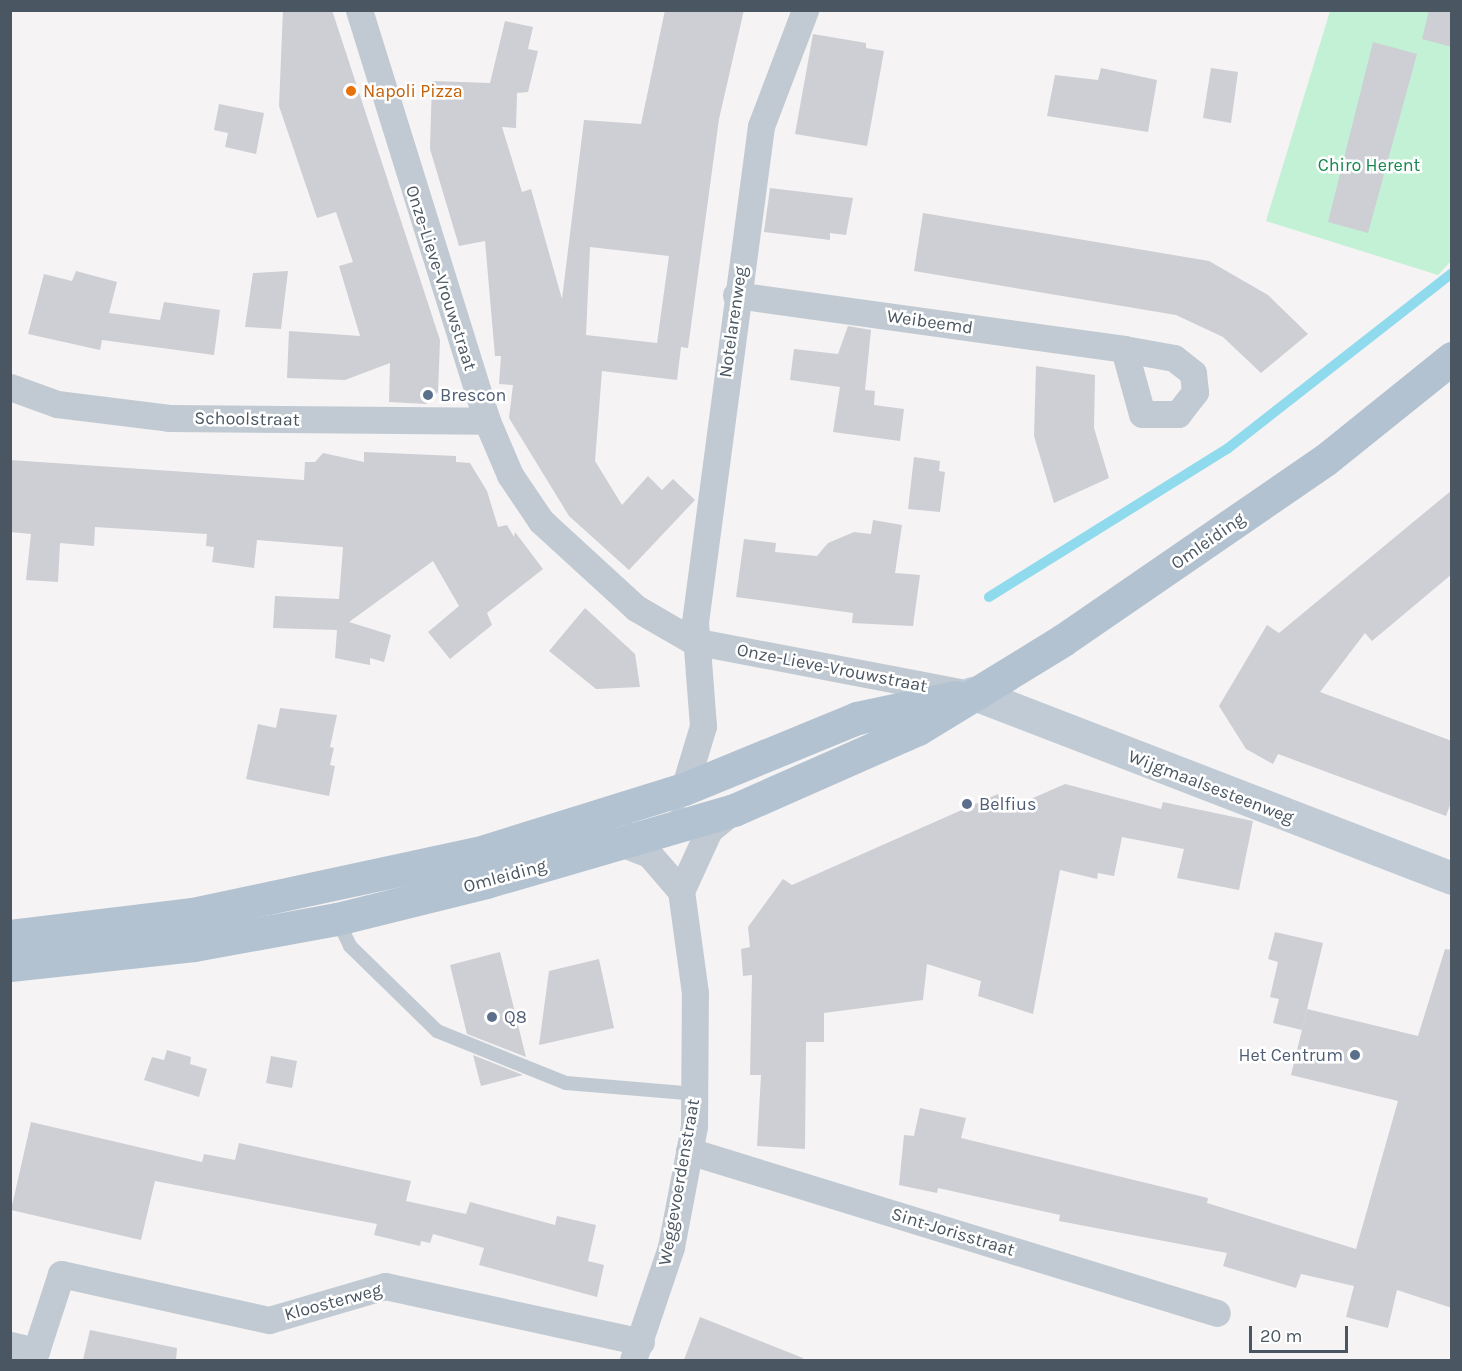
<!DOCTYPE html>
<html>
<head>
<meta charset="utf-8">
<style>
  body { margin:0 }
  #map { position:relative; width:1462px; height:1371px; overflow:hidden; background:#f5f3f3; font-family:Karla,sans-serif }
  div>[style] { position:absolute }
  .green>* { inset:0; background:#c3f1d5 }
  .stream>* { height:10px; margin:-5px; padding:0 5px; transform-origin:5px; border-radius:5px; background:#90daee }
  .building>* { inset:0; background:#cdcfd5 }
  .lane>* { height:14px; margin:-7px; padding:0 7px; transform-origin:7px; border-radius:7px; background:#c1cad2 }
  .street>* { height:27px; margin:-13.5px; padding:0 13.5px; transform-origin:13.5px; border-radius:13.5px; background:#c1cad2 }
  .secondary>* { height:33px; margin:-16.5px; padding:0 16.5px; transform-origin:16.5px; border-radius:16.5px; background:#c1cbd6 }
  .primary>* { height:33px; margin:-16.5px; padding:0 16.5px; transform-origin:16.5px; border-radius:16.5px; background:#b3c2d1 }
  .dots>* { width:16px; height:16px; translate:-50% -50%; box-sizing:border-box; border:3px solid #fff; border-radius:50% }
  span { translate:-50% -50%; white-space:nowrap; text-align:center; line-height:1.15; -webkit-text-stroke:5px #fff; paint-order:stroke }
  .food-label { font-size:18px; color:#c56008 }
  .left { translate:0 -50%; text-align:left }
  .park-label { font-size:18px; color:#17864f }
  .street-label { font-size:18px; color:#4a5661 }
  .service-label { font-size:18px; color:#4e5e75 }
  .right { translate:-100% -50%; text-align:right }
  .frame { position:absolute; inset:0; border:12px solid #4a5661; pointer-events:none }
  .scale { position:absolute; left:1249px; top:1326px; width:99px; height:27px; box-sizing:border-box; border:3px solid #4a5661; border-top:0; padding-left:8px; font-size:18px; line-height:21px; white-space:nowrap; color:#4a5661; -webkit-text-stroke:4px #fff; paint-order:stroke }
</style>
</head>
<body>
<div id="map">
  <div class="green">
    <div style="clip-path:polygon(1330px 11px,1451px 11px,1451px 261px,1438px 275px,1266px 221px)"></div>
  </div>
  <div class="stream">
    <div style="left:989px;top:597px;width:280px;rotate:-31.9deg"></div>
    <div style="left:1227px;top:449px;width:286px;rotate:-38deg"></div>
  </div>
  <div class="building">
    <div style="clip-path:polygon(283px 10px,332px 10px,440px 340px,438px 392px,426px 404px,389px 402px,390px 363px,345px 380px,287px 378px,289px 331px,360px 336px,339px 266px,353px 262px,336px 212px,317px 218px,279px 106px)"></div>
    <div style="clip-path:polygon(evenodd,665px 10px,744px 10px,719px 119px,688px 348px,681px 347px,677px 380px,602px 371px,595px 461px,622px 505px,648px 476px,662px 490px,673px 479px,695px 500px,629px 570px,569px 516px,509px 418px,513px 385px,499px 384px,501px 356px,495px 356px,485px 241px,459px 246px,430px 149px,432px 81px,490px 83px,505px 21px,533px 27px,528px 49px,538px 51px,528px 92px,517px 93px,516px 128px,502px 127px,522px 192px,531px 189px,562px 299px,584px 120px,641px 124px,665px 10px,590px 247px,669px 256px,657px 343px,586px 335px,590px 247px)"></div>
    <div style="clip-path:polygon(1429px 10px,1452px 10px,1452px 47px,1422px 39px)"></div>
    <div style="clip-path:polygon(813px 34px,866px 43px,866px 48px,884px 51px,867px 146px,795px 134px)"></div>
    <div style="clip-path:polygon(1373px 42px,1417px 54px,1368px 233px,1328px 222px)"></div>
    <div style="clip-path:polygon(1101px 68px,1157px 80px,1148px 132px,1047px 116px,1055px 75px,1098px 80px)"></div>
    <div style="clip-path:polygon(1211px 68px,1238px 72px,1231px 123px,1203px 118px)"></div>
    <div style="clip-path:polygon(219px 104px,264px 113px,256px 154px,225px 147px,228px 133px,214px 130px)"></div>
    <div style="clip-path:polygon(770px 188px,853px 198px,846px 235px,830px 233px,830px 240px,764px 232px)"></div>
    <div style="clip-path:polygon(923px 213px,1209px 261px,1268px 295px,1308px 334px,1261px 373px,1223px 337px,1176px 315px,914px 271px)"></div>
    <div style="clip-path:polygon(76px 271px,117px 282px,109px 313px,160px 320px,164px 302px,220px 310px,214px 355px,102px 340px,100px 350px,28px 334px,44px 274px,72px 281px)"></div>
    <div style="clip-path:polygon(288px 271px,281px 329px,245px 327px,253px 273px)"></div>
    <div style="clip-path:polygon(848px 326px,871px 330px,865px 390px,875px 391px,874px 405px,904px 409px,900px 441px,833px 432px,840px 387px,790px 380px,794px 349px,838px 354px)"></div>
    <div style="clip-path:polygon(1036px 366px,1095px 375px,1094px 428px,1109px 478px,1054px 503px,1034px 436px)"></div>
    <div style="clip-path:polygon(364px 452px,456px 456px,456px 462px,470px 463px,487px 491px,498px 527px,507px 525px,514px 537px,515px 532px,543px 569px,487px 613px,492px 625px,450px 659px,428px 632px,459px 606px,433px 561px,349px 622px,391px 635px,384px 662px,370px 658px,370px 665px,335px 658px,337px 630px,273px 628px,275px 596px,339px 599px,343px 547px,257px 540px,254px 568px,212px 562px,214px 547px,206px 546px,207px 534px,95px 527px,94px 546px,60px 543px,58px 582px,26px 580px,31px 534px,10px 532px,10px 460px,304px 480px,305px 462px,315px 462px,323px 453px,364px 462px)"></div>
    <div style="clip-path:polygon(914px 457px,940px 461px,939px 471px,945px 472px,940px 512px,908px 509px)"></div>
    <div style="clip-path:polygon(1452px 490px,1452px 574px,1372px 641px,1365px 633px,1320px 692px,1452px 741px,1452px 800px,1446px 816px,1278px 754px,1273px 764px,1246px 749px,1219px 706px,1267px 625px,1279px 633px)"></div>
    <div style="clip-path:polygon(873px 520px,902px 525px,895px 573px,920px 575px,913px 626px,852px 623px,853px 613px,736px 597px,744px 539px,776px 543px,775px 552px,817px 556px,828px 543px,854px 532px,871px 534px)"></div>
    <div style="clip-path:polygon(585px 608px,635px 654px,640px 687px,596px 689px,549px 651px)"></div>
    <div style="clip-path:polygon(280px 708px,337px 715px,330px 747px,334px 748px,330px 765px,335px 766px,329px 796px,246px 779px,258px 724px,276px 728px)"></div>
    <div style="clip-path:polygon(1065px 784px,1161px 809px,1163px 802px,1253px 821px,1239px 890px,1177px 878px,1184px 849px,1122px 837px,1114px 876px,1098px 873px,1097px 879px,1060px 870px,1033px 1014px,978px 996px,981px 981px,927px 964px,923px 1000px,824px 1013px,824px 1042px,806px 1042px,805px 1149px,757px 1146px,761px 1075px,750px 1075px,752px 975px,743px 976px,741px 949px,750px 947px,748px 927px,783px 879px,792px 885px,998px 794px,1006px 810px)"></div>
    <div style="clip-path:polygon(1275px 932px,1323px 943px,1302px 1030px,1273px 1023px,1279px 999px,1270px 997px,1278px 962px,1268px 959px)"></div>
    <div style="clip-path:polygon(1445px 949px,1452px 950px,1452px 1308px,1397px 1290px,1388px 1328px,1346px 1317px,1354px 1286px,1301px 1274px,1296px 1288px,1223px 1266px,1227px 1253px,1059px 1221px,1060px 1215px,938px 1188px,937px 1193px,899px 1185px,904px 1135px,914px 1136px,920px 1108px,966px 1118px,961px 1138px,1208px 1198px,1207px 1203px,1356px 1249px,1398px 1101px,1291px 1075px,1307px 1009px,1418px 1036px)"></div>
    <div style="clip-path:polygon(500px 952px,524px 1049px,526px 1057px,467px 1034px,450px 965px)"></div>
    <div style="clip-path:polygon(599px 959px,614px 1028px,539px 1045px,549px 971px)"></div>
    <div style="clip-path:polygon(167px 1050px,191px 1057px,190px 1064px,207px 1069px,199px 1097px,144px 1080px,152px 1057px,164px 1060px)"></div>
    <div style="clip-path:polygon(473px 1055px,523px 1075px,481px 1086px)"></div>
    <div style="clip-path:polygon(271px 1056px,297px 1061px,292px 1088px,266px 1083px)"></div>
    <div style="clip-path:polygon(31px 1122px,202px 1162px,204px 1154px,235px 1160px,239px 1143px,411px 1181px,406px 1201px,466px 1214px,470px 1202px,555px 1225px,557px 1216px,596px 1225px,588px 1261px,604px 1265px,597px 1297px,479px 1265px,484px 1248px,433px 1234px,430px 1243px,421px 1241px,420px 1246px,374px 1235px,377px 1224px,155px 1181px,141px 1240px,11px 1210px)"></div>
    <div style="clip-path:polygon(700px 1317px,803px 1358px,803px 1360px,684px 1360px)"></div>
    <div style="clip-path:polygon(90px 1330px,177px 1348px,176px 1360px,83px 1360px)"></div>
  </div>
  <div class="lane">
    <div style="left:337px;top:919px;width:30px;rotate:64deg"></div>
    <div style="left:350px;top:946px;width:122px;rotate:44.3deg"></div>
    <div style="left:437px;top:1031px;width:139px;rotate:22deg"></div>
    <div style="left:566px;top:1083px;width:130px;rotate:4.8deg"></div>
  </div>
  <div class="street">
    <div style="left:359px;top:10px;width:430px;rotate:72.7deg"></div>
    <div style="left:487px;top:421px;width:59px;rotate:66.9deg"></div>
    <div style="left:510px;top:475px;width:55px;rotate:56deg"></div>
    <div style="left:541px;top:521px;width:129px;rotate:42.5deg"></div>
    <div style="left:636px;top:608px;width:66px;rotate:30.1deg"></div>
    <div style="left:693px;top:641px;width:273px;rotate:10.8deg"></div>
    <div style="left:736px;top:295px;width:392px;rotate:7.9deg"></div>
    <div style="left:1124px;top:349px;width:51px;rotate:10.2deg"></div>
    <div style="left:1174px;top:358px;width:24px;rotate:38deg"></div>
    <div style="left:1193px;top:373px;width:19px;rotate:84deg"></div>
    <div style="left:1195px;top:392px;width:28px;rotate:128deg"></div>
    <div style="left:1178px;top:414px;width:36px;rotate:180deg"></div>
    <div style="left:1142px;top:414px;width:67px;rotate:-105.5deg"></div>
    <div style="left:10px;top:387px;width:50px;rotate:19.9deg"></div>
    <div style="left:57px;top:404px;width:113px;rotate:7.1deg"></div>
    <div style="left:169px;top:418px;width:318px;rotate:0.5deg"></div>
    <div style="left:674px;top:798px;width:13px;rotate:-42deg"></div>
    <div style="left:684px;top:789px;width:66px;rotate:-73.2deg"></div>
    <div style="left:703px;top:726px;width:104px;rotate:-94.4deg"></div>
    <div style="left:695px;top:622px;width:500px;rotate:-82.42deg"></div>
    <div style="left:761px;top:126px;width:124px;rotate:-69.2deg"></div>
    <div style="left:632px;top:836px;width:12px;rotate:138deg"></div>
    <div style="left:623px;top:844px;width:28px;rotate:21deg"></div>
    <div style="left:649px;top:854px;width:49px;rotate:49.1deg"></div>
    <div style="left:689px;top:1151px;width:552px;rotate:17.06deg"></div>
    <div style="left:10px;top:1345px;width:27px;rotate:13deg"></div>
    <div style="left:36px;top:1351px;width:81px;rotate:-72deg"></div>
    <div style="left:61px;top:1274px;width:213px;rotate:12.5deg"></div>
    <div style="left:269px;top:1320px;width:121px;rotate:-16.3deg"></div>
    <div style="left:385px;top:1286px;width:262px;rotate:12.3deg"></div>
    <div style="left:633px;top:1360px;width:119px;rotate:-71.4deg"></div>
    <div style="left:671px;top:1247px;width:123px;rotate:-79.2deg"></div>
    <div style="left:694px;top:1126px;width:133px;rotate:-89.6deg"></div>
    <div style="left:695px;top:993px;width:103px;rotate:-97.8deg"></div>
    <div style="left:681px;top:891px;width:67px;rotate:-65.3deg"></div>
    <div style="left:709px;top:830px;width:32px;rotate:-39deg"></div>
  </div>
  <div class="secondary">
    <div style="left:972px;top:693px;width:514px;rotate:21.08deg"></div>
  </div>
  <div class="primary">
    <div style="left:10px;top:936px;width:184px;rotate:-6.9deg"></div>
    <div style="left:193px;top:914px;width:291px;rotate:-12.1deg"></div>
    <div style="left:478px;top:853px;width:216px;rotate:-17.3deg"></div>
    <div style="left:684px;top:789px;width:187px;rotate:-22.3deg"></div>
    <div style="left:857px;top:718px;width:100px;rotate:-12.1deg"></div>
    <div style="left:10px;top:965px;width:185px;rotate:-6.2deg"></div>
    <div style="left:194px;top:945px;width:145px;rotate:-10.3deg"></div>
    <div style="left:337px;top:919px;width:154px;rotate:-13.9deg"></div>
    <div style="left:486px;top:882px;width:258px;rotate:-16.2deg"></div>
    <div style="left:734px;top:810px;width:201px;rotate:-23.8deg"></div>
    <div style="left:918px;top:729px;width:170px;rotate:-31.5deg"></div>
    <div style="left:1063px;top:640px;width:318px;rotate:-34.5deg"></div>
    <div style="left:1325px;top:460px;width:163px;rotate:-38.8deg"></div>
  </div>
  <div class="dots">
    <div style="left:351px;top:91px;background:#e8710a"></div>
    <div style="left:428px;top:395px;background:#5c6f8a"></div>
    <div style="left:967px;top:804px;background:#5c6f8a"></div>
    <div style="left:492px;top:1017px;background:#5c6f8a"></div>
    <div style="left:1355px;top:1055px;background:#5c6f8a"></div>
  </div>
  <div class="food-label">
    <span class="left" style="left:363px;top:91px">Napoli Pizza</span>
  </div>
  <div class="park-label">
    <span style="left:1369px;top:165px">Chiro Herent</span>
  </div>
  <div class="street-label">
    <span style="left:441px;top:278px;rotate:72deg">Onze-Lieve-Vrouwstraat</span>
    <span style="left:733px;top:322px;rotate:-82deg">Notelarenweg</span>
    <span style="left:930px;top:322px;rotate:8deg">Weibeemd</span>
    <span style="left:247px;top:419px;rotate:1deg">Schoolstraat</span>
    <span style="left:1208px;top:541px;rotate:-35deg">Omleiding</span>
    <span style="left:832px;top:668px;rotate:11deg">Onze-Lieve-Vrouwstraat</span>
    <span style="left:1211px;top:787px;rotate:21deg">Wijgmaalsesteenweg</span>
    <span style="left:505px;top:876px;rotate:-15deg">Omleiding</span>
    <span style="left:679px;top:1182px;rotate:-80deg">Weggevoerdenstraat</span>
    <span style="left:953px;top:1232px;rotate:17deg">Sint-Jorisstraat</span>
    <span style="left:333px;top:1302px;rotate:-15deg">Kloosterweg</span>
  </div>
  <div class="service-label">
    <span class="left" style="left:440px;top:395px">Brescon</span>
    <span class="left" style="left:979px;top:804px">Belfius</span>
    <span class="left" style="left:504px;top:1017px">Q8</span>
    <span class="right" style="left:1343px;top:1055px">Het Centrum</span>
  </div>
  <div class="frame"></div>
  <div class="scale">20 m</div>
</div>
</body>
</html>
